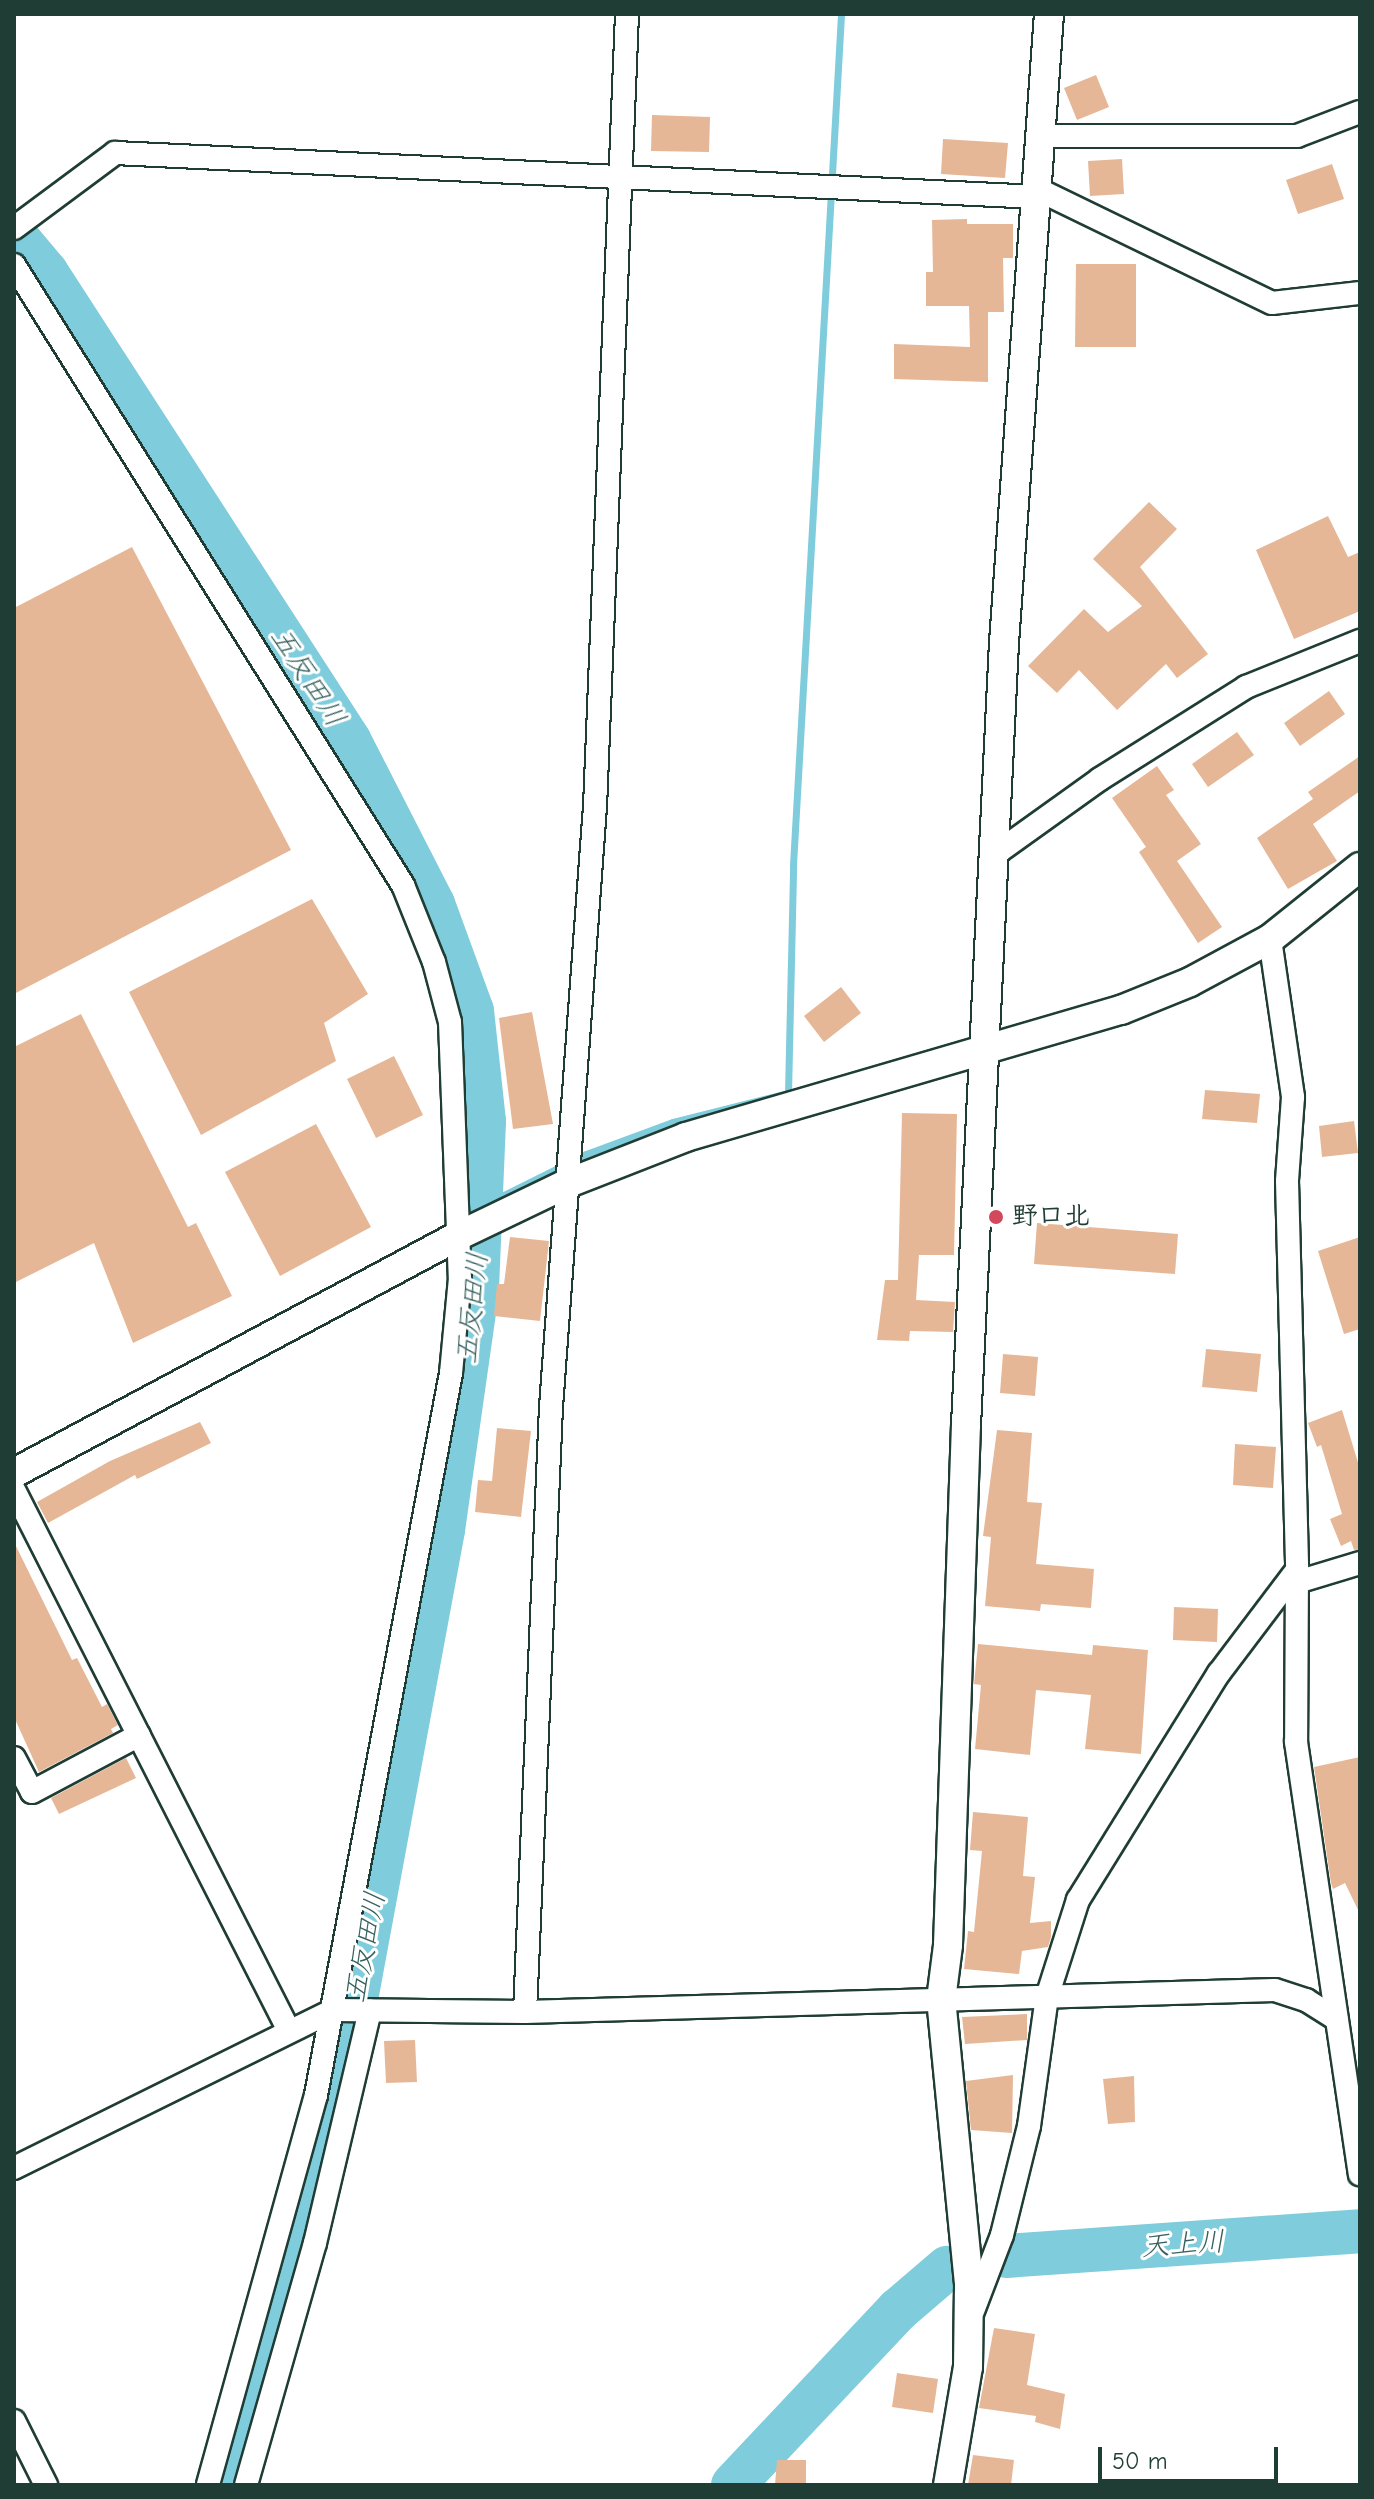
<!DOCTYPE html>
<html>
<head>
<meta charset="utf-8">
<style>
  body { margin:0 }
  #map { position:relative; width:1374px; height:2499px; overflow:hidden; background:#fff; font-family:"Comic Neue","Klee One",sans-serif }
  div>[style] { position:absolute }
  .stream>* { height:7px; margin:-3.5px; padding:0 3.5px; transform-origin:3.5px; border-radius:3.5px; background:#7eccdc }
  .river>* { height:44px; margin:-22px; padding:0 22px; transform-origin:22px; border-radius:22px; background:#7eccdc }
  .building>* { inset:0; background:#e6b796 }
  .roads { filter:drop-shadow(2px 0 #1f3d34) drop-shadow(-2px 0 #1f3d34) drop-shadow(0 2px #1f3d34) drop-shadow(0 -2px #1f3d34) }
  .minor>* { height:22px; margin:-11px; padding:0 11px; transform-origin:11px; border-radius:11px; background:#fff }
  .tertiary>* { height:28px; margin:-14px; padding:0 14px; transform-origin:14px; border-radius:14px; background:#fff }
  .dots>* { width:22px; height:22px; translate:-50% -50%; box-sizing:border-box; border:4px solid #fff; border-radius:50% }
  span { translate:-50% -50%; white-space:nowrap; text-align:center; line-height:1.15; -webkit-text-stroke:6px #fff; paint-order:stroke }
  .poi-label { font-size:26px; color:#1f3d34; font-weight:700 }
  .left { translate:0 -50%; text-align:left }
  .water-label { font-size:28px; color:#37615e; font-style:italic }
  .frame { position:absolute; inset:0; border:16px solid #1f3d34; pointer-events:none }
  .scale { position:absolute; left:1098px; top:2447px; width:180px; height:36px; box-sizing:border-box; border:4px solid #1f3d34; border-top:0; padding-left:10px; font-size:24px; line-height:28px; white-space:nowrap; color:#1f3d34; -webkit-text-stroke:6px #fff; paint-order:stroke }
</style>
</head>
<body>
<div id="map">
  <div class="stream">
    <div style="left:482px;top:1206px;width:116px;rotate:-26.6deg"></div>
    <div style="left:586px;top:1154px;width:93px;rotate:-20.2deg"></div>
    <div style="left:673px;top:1122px;width:119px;rotate:-14.2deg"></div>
    <div style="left:788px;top:1093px;width:228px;rotate:-88.7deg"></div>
    <div style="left:793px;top:865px;width:852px;rotate:-86.77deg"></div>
  </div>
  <div class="river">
    <div style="left:14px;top:234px;width:50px;rotate:49.9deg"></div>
    <div style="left:46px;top:272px;width:558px;rotate:57.08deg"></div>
    <div style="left:349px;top:740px;width:184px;rotate:62.9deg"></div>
    <div style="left:433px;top:904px;width:114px;rotate:70deg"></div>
    <div style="left:472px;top:1011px;width:111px;rotate:83.8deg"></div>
    <div style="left:484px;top:1121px;width:170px;rotate:92.4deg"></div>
    <div style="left:477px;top:1291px;width:241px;rotate:98.1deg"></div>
    <div style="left:443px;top:1530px;width:481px;rotate:100.5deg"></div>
    <div style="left:355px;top:2003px;width:498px;rotate:104.8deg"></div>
    <div style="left:1006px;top:2256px;width:355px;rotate:-4deg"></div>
    <div style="left:733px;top:2485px;width:241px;rotate:-46.7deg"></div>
    <div style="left:898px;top:2310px;width:65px;rotate:-40.6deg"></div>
  </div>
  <div class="building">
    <div style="clip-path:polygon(1096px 75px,1109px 107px,1077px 120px,1064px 88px)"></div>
    <div style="clip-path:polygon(652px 115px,710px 117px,709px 152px,651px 151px)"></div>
    <div style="clip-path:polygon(943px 139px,1008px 143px,1005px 178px,941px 174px)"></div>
    <div style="clip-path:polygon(1122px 159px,1124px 194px,1090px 196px,1088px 161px)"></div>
    <div style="clip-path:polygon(1332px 164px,1344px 199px,1298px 214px,1286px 180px)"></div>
    <div style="clip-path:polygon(967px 219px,967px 224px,1013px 224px,1013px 258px,1003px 258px,1004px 312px,988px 312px,988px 382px,894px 379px,894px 344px,970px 347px,969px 306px,926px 306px,926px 272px,933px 272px,932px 220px)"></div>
    <div style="clip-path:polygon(1076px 264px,1136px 264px,1136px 347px,1075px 347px)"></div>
    <div style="clip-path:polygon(1149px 502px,1177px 529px,1140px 567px,1208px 654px,1177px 678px,1166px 664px,1117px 710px,1079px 670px,1057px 693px,1028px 666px,1084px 609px,1108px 632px,1142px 606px,1093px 559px)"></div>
    <div style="clip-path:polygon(1328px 516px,1348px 557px,1360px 552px,1360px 611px,1294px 639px,1256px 550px)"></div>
    <div style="clip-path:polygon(132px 547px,291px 850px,14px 994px,14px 608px)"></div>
    <div style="clip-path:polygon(1329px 691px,1345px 714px,1300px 746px,1284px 723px)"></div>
    <div style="clip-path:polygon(1237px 732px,1254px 755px,1208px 787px,1192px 764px)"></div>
    <div style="clip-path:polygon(1360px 756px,1360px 791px,1313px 824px,1337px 861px,1288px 889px,1257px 838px,1313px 799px,1308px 792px)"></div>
    <div style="clip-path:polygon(1157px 766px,1174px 790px,1166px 795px,1201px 844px,1177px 861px,1222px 927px,1198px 943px,1139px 852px,1146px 847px,1112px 798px)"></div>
    <div style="clip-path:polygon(312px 899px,368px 994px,324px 1023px,336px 1061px,201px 1135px,129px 992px)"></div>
    <div style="clip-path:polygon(841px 987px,861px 1013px,824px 1042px,804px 1016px)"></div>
    <div style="clip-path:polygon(532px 1012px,553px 1124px,513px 1129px,499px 1018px)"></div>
    <div style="clip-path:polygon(81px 1014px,188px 1227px,196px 1223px,232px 1296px,133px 1343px,94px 1243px,14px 1283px,14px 1047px)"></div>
    <div style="clip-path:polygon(394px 1056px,423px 1115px,376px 1138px,347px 1079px)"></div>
    <div style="clip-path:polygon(1205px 1090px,1260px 1094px,1257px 1123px,1202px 1119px)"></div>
    <div style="clip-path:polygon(902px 1113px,957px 1114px,954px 1255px,919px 1255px,916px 1300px,955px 1302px,953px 1332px,910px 1331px,909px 1341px,877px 1340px,885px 1280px,898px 1280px)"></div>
    <div style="clip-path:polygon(1354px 1121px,1358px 1153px,1322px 1157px,1319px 1126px)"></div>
    <div style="clip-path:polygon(316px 1124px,371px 1227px,280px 1276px,225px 1172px)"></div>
    <div style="clip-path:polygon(1037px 1223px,1178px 1234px,1175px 1274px,1034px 1264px)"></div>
    <div style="clip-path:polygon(510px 1237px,549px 1241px,540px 1321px,494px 1316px,497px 1284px,504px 1284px)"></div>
    <div style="clip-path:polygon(1360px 1237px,1360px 1329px,1344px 1334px,1318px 1251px)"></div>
    <div style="clip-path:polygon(1206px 1349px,1261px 1354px,1257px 1392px,1202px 1387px)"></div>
    <div style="clip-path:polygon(1003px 1354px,1038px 1357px,1035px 1396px,1000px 1393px)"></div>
    <div style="clip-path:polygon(1342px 1410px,1360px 1469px,1360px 1549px,1354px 1550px,1351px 1541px,1341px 1546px,1330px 1519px,1342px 1514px,1321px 1445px,1317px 1447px,1308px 1423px)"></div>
    <div style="clip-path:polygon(200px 1422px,211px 1443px,137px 1479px,135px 1475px,48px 1523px,37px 1502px,110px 1461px)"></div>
    <div style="clip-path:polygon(497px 1428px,531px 1431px,521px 1517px,475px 1512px,478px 1480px,492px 1481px)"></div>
    <div style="clip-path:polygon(997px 1430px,1032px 1433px,1027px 1502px,1042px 1503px,1036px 1564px,1094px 1569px,1091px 1608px,1041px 1604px,1040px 1611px,985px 1606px,991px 1537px,983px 1536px)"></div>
    <div style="clip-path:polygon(1235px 1444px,1276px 1447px,1273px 1488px,1233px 1485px)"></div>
    <div style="clip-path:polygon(14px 1542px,72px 1660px,77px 1658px,102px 1707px,107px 1704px,118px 1725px,111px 1729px,113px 1733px,39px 1772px,14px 1717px)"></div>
    <div style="clip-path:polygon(1174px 1607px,1218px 1609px,1217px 1642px,1173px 1640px)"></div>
    <div style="clip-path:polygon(978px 1644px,1092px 1655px,1093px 1645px,1148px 1650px,1141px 1754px,1085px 1749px,1091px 1695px,1036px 1690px,1030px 1755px,975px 1749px,981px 1685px,974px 1684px)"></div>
    <div style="clip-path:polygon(1360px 1757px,1360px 1914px,1345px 1883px,1333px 1889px,1331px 1883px,1314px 1767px)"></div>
    <div style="clip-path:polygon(126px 1758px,136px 1778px,59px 1814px,51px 1798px)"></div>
    <div style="clip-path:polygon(973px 1812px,1028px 1817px,1023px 1876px,1035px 1877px,1030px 1923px,1051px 1921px,1051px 1937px,1048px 1947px,1022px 1951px,1019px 1974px,964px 1969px,968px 1931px,974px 1932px,982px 1851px,970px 1850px)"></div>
    <div style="clip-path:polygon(1027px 2014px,1027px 2040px,965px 2044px,962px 2017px)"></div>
    <div style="clip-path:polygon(415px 2040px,417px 2082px,386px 2083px,384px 2041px)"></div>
    <div style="clip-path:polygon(1013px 2075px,1012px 2133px,971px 2130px,966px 2081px)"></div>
    <div style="clip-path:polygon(1134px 2076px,1135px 2122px,1108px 2124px,1103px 2079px)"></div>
    <div style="clip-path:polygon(994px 2328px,1035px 2334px,1027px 2385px,1065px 2394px,1060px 2429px,1035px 2422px,1036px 2416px,979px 2408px)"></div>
    <div style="clip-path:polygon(897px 2373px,938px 2379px,933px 2413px,892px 2407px)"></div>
    <div style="clip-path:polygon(973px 2455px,1014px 2460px,1011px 2485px,968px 2485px)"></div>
    <div style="clip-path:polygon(777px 2460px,806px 2460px,806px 2485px,775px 2485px)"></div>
  </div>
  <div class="roads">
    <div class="minor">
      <div style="left:1044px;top:136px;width:253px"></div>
      <div style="left:1297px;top:136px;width:67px;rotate:-20.9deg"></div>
      <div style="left:1037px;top:189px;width:261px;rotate:25.9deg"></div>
      <div style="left:1272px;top:303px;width:89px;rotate:-6.5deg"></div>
      <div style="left:14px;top:228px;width:126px;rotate:-36.6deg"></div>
      <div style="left:115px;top:153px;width:923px;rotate:2.73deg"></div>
      <div style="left:14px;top:265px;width:732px;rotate:57.9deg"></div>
      <div style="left:403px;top:885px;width:83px;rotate:68.1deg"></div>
      <div style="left:434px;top:962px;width:62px;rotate:75.1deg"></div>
      <div style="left:450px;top:1022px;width:256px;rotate:87.8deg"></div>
      <div style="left:460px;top:1278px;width:95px;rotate:95.4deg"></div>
      <div style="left:451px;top:1373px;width:735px;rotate:100.59deg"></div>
      <div style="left:316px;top:2095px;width:405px;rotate:105.5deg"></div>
      <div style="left:994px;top:855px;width:130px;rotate:-35.6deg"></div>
      <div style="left:1100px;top:779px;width:173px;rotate:-32.2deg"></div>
      <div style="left:1246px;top:687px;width:123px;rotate:-22deg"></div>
      <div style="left:1270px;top:939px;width:160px;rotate:81.7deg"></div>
      <div style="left:1293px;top:1097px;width:84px;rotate:94.1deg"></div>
      <div style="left:1287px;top:1181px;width:389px;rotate:88.5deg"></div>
      <div style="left:1297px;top:1570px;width:172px;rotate:90.3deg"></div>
      <div style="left:1296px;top:1742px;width:437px;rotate:81.6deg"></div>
      <div style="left:14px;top:1490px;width:605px;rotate:63.05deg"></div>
      <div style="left:1297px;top:1582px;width:66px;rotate:-16.8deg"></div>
      <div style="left:14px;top:1758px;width:38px;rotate:62deg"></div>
      <div style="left:32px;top:1792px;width:121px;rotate:-28deg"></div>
      <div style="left:525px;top:2012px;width:606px;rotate:-87.54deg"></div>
      <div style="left:551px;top:1407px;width:602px;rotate:-85.81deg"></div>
      <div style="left:595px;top:807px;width:794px;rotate:-87.69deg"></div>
      <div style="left:14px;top:2168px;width:357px;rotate:-26.3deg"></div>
      <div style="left:334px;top:2010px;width:191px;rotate:0.6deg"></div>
      <div style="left:525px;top:2012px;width:750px;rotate:-1.68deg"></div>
      <div style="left:1275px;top:1990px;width:33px;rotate:18deg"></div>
      <div style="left:1306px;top:2000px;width:36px;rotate:32deg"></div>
      <div style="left:973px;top:2311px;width:81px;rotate:-69.1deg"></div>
      <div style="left:1002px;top:2235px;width:112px;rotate:-76.1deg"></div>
      <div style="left:1029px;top:2126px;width:130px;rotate:-82.1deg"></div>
      <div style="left:1047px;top:1997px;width:102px;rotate:-72.3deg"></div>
      <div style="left:1078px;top:1900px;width:267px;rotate:-58.2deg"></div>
      <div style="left:1219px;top:1673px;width:129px;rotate:-52.9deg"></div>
      <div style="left:14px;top:2421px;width:72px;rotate:63.4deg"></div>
      <div style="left:246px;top:2485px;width:252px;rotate:-74.1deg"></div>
      <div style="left:315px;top:2243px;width:239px;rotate:-76.7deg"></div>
    </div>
    <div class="tertiary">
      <div style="left:14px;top:1473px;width:506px;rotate:-28.09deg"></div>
      <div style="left:460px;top:1235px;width:118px;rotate:-25.7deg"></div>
      <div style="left:566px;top:1184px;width:129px;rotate:-21.4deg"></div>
      <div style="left:686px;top:1137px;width:453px;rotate:-16.3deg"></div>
      <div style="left:1121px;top:1010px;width:74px;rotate:-22.1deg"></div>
      <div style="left:1190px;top:982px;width:91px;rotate:-28.3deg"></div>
      <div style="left:1270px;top:939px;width:115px;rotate:-38.7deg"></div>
      <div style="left:948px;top:2485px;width:120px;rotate:-80.4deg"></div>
      <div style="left:968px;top:2367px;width:83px;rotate:-89.3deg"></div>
      <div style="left:969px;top:2284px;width:285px;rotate:-95.6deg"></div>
      <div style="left:941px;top:2000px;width:55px;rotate:-82.7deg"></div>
      <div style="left:948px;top:1945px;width:520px;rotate:-88.02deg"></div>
      <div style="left:966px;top:1425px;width:783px;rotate:-87.22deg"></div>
      <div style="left:1004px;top:643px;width:631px;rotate:-85.91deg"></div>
    </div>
  </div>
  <div class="dots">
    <div style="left:996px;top:1217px;background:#d1495b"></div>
  </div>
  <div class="poi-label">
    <span class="left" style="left:1012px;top:1217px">野口北</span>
  </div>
  <div class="water-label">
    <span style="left:308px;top:677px;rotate:57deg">五反田川</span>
    <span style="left:472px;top:1308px;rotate:-84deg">五反田川</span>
    <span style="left:365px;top:1947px;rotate:-79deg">五反田川</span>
    <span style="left:1183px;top:2244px;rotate:-4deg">天上川</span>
  </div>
  <div class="frame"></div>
  <div class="scale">50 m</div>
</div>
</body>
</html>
